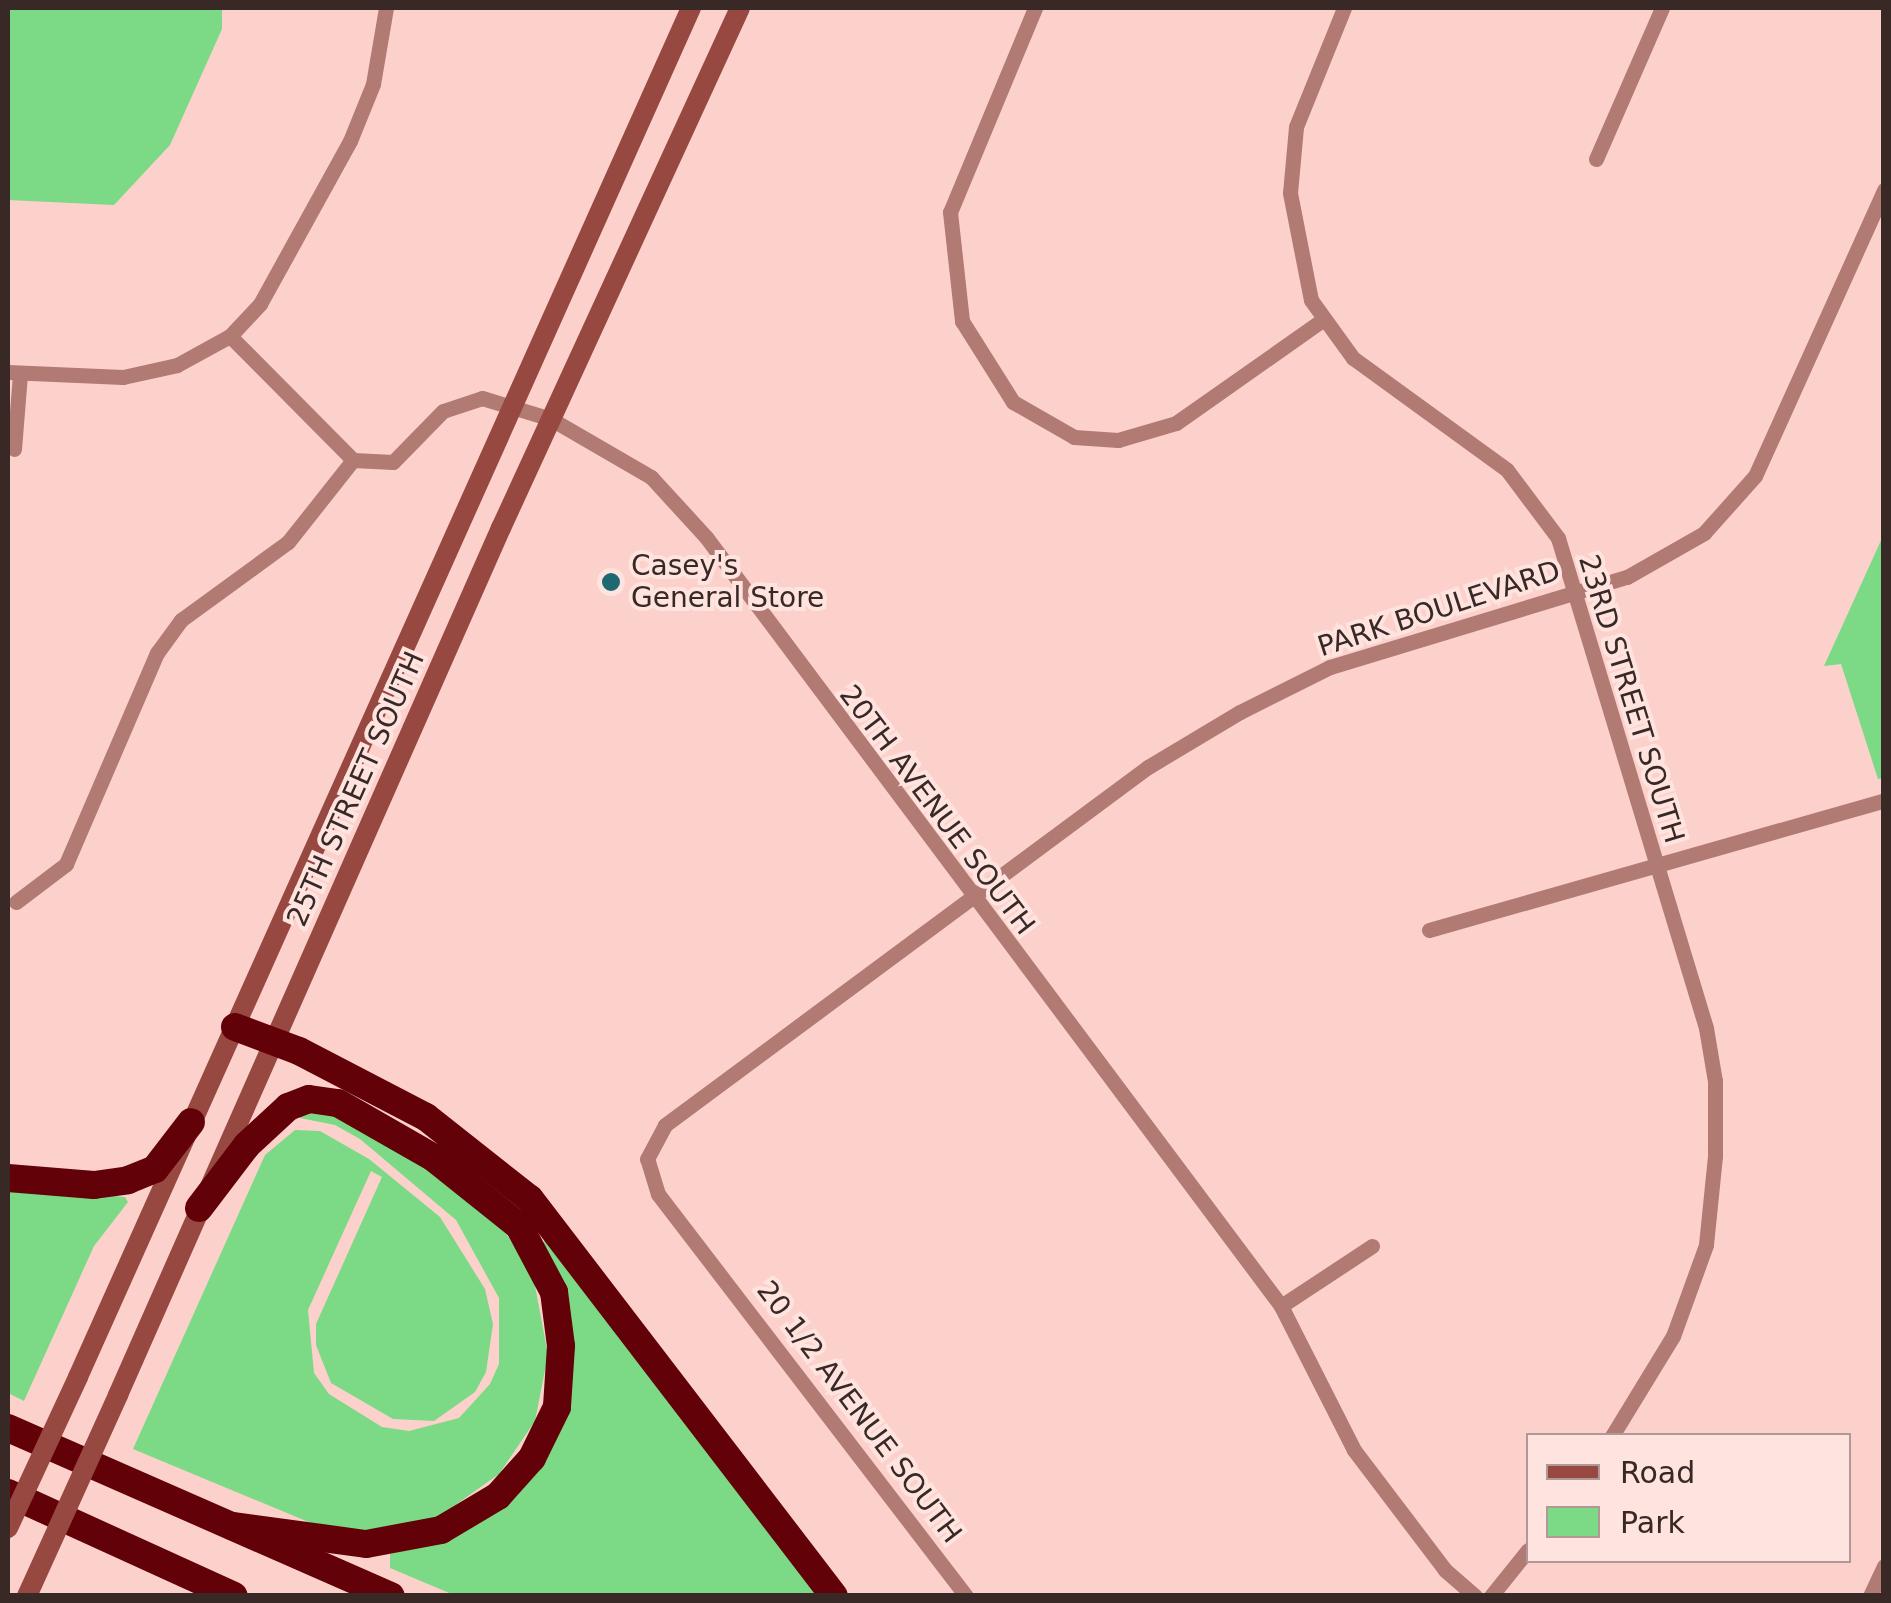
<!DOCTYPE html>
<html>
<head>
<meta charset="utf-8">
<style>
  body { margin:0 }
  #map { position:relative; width:1891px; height:1603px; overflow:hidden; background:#fdd1cb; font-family:"DejaVu Sans",sans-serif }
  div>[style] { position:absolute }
  .green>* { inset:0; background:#7cd986 }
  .minor>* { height:15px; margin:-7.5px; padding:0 7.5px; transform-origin:7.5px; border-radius:7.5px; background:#b17a73 }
  .secondary>* { height:20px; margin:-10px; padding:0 10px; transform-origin:10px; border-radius:10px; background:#974841 }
  .motorway>* { height:28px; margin:-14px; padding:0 14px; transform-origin:14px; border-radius:14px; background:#620107 }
  .secondary-bridge>* { height:20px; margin:-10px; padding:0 10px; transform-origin:10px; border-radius:10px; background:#974841 }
  .dots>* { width:28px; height:28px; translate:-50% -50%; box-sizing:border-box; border:5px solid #fee3df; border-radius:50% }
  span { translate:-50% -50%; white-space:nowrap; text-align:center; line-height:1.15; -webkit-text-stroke:8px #fee3df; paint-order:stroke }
  .poi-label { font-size:28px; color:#382826 }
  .left { translate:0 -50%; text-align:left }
  .street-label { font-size:28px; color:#382826 }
  .frame { position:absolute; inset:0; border:10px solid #382826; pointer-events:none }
  .legend { position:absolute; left:1526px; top:1433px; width:325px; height:130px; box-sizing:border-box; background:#fee3df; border:2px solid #af9895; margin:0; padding:12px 18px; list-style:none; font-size:30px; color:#382826 }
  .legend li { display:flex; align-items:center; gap:20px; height:50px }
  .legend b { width:50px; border:2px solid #af9895 }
</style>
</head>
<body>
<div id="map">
  <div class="green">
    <div style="clip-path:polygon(8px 8px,222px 8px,222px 29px,170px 145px,114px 205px,8px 200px)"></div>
    <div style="clip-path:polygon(1883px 536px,1884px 778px,1878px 779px,1841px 664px,1824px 666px)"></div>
    <div style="clip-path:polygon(300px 1111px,331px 1111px,402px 1146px,500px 1224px,533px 1275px,548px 1355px,535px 1421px,499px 1474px,437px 1518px,390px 1531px,323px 1528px,133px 1449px,265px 1155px,295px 1130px,320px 1131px,369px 1159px,440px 1217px,485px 1289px,493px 1324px,486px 1372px,475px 1392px,434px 1421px,393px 1419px,331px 1383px,316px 1345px,316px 1324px,382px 1177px,371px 1171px,308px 1310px,314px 1373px,329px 1394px,382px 1427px,409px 1431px,459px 1418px,490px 1384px,499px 1364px,499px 1298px,456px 1220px,360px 1139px,335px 1125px,300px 1118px)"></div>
    <div style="clip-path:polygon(8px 1187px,125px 1197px,128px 1202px,94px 1246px,24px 1401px,8px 1393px)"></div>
    <div style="clip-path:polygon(550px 1238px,822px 1595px,454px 1595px,390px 1568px,390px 1554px,444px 1540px,564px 1407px,542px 1243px)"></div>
  </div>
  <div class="minor">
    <div style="left:1035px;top:8px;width:221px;rotate:112.6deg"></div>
    <div style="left:950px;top:212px;width:110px;rotate:83.7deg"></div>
    <div style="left:962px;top:321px;width:96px;rotate:57.8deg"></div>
    <div style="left:1013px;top:402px;width:70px;rotate:29.8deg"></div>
    <div style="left:1074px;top:437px;width:44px;rotate:3.9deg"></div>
    <div style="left:1118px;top:440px;width:60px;rotate:-16.3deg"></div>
    <div style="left:1176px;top:423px;width:177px;rotate:-35.1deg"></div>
    <div style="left:1344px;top:8px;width:128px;rotate:112deg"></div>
    <div style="left:1296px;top:127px;width:66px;rotate:95.2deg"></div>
    <div style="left:1290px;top:193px;width:109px;rotate:78.9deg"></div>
    <div style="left:1311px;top:300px;width:72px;rotate:54.1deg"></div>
    <div style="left:1353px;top:358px;width:190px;rotate:36deg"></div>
    <div style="left:1507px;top:470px;width:85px;rotate:53.1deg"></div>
    <div style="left:1558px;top:538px;width:512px;rotate:73.19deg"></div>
    <div style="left:1706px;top:1028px;width:54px;rotate:80.4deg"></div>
    <div style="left:1715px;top:1081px;width:75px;rotate:90deg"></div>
    <div style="left:1715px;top:1156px;width:89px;rotate:95.8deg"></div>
    <div style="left:1706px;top:1245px;width:97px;rotate:109.9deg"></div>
    <div style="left:1673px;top:1336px;width:117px;rotate:121.4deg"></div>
    <div style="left:1596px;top:159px;width:165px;rotate:-66.4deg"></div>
    <div style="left:230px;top:336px;width:175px;rotate:45.2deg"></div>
    <div style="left:353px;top:460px;width:40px;rotate:2.9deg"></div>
    <div style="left:393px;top:462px;width:71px;rotate:-45.6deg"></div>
    <div style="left:443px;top:411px;width:41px;rotate:-18.4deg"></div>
    <div style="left:482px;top:398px;width:72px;rotate:16.9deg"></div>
    <div style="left:551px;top:419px;width:116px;rotate:30.1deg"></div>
    <div style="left:651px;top:477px;width:81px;rotate:47.5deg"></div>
    <div style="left:706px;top:537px;width:960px;rotate:53.21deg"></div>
    <div style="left:1281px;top:1306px;width:161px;rotate:63.1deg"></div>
    <div style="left:1354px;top:1450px;width:151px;rotate:52.8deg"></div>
    <div style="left:1445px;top:1570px;width:40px;rotate:41deg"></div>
    <div style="left:8px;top:372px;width:115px;rotate:2.5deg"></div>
    <div style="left:123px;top:377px;width:55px;rotate:-12.5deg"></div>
    <div style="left:177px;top:365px;width:60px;rotate:-28.7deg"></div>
    <div style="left:230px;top:336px;width:44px;rotate:-46.8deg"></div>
    <div style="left:260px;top:304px;width:186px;rotate:-61.1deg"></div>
    <div style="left:350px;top:141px;width:61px;rotate:-68deg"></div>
    <div style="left:373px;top:84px;width:77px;rotate:-80.3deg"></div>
    <div style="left:14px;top:449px;width:75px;rotate:-85.4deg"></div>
    <div style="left:16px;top:902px;width:63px;rotate:-37.2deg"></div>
    <div style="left:66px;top:864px;width:230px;rotate:-66.7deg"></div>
    <div style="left:157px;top:653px;width:41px;rotate:-54deg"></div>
    <div style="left:181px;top:620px;width:132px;rotate:-36.1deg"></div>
    <div style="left:288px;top:542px;width:105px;rotate:-51.6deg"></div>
    <div style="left:1429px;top:930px;width:473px;rotate:-15.9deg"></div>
    <div style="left:1281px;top:1306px;width:109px;rotate:-33.4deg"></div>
    <div style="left:966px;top:1596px;width:506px;rotate:-127.46deg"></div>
    <div style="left:658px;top:1194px;width:37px;rotate:-107deg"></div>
    <div style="left:647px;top:1159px;width:38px;rotate:-62deg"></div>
    <div style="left:665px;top:1125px;width:601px;rotate:-36.55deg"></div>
    <div style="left:1148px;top:767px;width:107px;rotate:-30.9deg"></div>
    <div style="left:1240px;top:712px;width:101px;rotate:-26.6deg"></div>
    <div style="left:1330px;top:667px;width:310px;rotate:-16.9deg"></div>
    <div style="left:1627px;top:577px;width:89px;rotate:-29.7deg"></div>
    <div style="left:1704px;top:533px;width:76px;rotate:-48.2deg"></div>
    <div style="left:1755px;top:476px;width:314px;rotate:-65.7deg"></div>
    <div style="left:1491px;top:1596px;width:59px;rotate:-51.2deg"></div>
    <div style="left:1870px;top:1596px;width:33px;rotate:-65deg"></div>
  </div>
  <div class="secondary">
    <div style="left:78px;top:1377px;width:1500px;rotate:-65.88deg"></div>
    <div style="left:118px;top:1395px;width:948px;rotate:-66.17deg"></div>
    <div style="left:501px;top:528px;width:572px;rotate:-65.32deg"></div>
  </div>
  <div class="motorway">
    <div style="left:235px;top:1027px;width:68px;rotate:20.6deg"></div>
    <div style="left:299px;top:1051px;width:143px;rotate:27.5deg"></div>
    <div style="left:426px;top:1117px;width:132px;rotate:38.3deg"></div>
    <div style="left:530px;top:1199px;width:500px;rotate:52.56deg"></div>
    <div style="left:8px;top:1178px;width:86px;rotate:4.7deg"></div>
    <div style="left:94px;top:1185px;width:34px;rotate:-8deg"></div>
    <div style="left:128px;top:1180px;width:29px;rotate:-22deg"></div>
    <div style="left:155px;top:1169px;width:59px;rotate:-52.5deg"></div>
    <div style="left:199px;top:1208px;width:79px;rotate:-52.7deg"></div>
    <div style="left:247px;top:1145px;width:56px;rotate:-42.8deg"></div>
    <div style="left:288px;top:1107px;width:22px;rotate:-21deg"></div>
    <div style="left:309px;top:1099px;width:29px;rotate:8deg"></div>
    <div style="left:338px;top:1103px;width:111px;rotate:29.8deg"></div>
    <div style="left:434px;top:1158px;width:109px;rotate:38.7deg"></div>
    <div style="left:519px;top:1226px;width:75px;rotate:62.1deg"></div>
    <div style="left:554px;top:1292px;width:54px;rotate:82.6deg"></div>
    <div style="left:561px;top:1346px;width:61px;rotate:93.8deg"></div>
    <div style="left:557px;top:1407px;width:57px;rotate:116.1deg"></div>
    <div style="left:532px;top:1458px;width:51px;rotate:131.8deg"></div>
    <div style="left:498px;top:1496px;width:66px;rotate:149.2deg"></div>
    <div style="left:441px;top:1530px;width:76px;rotate:169.4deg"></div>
    <div style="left:366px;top:1544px;width:135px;rotate:-172.3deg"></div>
    <div style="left:8px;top:1428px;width:418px;rotate:23.7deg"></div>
    <div style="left:8px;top:1493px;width:248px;rotate:24.5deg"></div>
  </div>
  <div class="secondary-bridge">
    <div style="left:8px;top:1528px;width:166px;rotate:-65.1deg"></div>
    <div style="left:27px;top:1596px;width:221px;rotate:-65.6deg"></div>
  </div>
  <div class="dots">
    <div style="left:611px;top:582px;background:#1d6871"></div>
  </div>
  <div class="poi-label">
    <span class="left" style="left:631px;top:582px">Casey's<br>General Store</span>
  </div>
  <div class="street-label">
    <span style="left:1439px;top:609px;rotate:-18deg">PARK BOULEVARD</span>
    <span style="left:1631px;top:699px;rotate:73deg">23RD STREET SOUTH</span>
    <span style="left:356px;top:789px;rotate:-66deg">25TH STREET SOUTH</span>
    <span style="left:937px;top:810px;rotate:53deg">20TH AVENUE SOUTH</span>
    <span style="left:859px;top:1412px;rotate:53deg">20 1/2 AVENUE SOUTH</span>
  </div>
  <div class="frame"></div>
  <ul class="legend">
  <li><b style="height:12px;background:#974841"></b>Road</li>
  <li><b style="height:28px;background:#7cd986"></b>Park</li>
  </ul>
</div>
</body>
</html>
